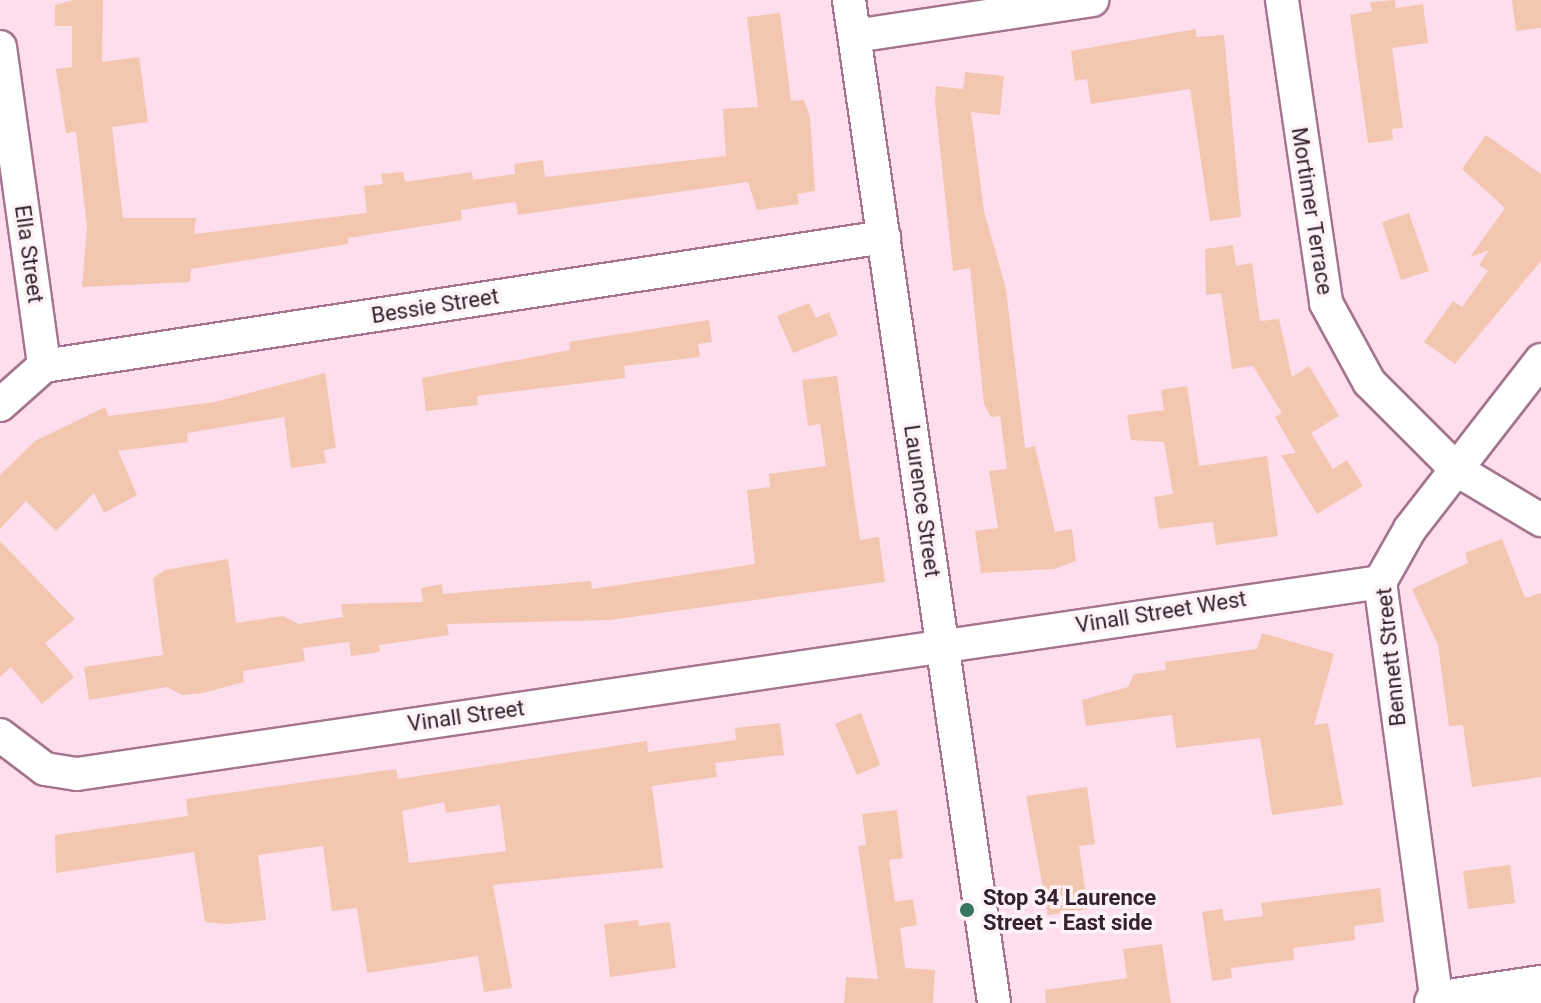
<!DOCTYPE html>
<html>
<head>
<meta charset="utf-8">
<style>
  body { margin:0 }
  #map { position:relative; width:1541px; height:1003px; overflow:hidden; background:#fedeed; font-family:Roboto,sans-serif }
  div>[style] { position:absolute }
  .building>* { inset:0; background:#f3c6b0 }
  .roads { filter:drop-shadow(2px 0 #a4758d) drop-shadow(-2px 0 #a4758d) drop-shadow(0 2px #a4758d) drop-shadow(0 -2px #a4758d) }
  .minor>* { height:32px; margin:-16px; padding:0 16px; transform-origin:16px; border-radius:16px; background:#fff }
  .major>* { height:42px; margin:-21px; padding:0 21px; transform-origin:21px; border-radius:21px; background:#fff }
  .dots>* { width:22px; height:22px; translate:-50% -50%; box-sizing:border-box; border:4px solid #fdf2f7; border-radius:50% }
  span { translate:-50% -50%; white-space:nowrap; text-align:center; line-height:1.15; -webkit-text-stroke:7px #fdf2f7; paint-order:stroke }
  .street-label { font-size:22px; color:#35212b }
  .poi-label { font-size:22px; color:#35212b; font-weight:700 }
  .left { translate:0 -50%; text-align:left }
</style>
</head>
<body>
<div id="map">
  <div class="building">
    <div style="clip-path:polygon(73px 0,103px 0,102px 62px,139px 57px,148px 122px,112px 127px,123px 218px,196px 218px,194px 234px,367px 213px,364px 186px,383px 184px,381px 174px,403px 172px,405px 182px,472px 172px,473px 180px,515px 174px,514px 164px,543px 160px,545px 177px,726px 156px,723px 109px,758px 107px,747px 17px,780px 13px,791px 101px,804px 100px,810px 117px,815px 191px,797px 194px,799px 204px,757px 210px,748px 182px,518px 215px,516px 202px,461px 210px,462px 220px,348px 238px,348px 244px,191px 269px,190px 282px,82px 287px,87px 226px,76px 132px,66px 133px,56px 69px,72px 67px,72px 26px,55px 26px,55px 5px)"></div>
    <div style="clip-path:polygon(1395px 0,1396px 8px,1423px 4px,1428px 43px,1392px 48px,1403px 128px,1392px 129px,1393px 140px,1368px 143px,1350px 15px,1372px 11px,1370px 2px)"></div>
    <div style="clip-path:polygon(1512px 0,1541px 0,1541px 28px,1516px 31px)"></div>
    <div style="clip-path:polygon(1196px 29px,1196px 37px,1224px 35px,1241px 217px,1210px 221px,1190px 89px,1091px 104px,1087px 79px,1075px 81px,1071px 51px)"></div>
    <div style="clip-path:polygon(965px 72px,1004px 76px,1000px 115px,971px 112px,984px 211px,1006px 289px,1025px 448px,1035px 446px,1055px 532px,1072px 529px,1076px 561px,1054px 569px,981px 573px,975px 531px,998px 528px,989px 471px,1007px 469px,1000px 416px,991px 417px,984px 404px,970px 268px,953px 271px,935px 102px,936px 86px,963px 89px)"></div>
    <div style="clip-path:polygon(1486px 135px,1541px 174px,1541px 261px,1455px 364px,1424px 342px,1453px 301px,1462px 307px,1488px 271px,1479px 265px,1489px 250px,1470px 257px,1505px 208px,1462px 169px)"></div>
    <div style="clip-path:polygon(1409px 213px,1429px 271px,1401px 280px,1382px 222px)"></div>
    <div style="clip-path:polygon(1233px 245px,1236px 266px,1252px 263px,1260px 321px,1279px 319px,1292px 377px,1309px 366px,1339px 416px,1311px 433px,1333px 469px,1347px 460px,1363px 486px,1317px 514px,1281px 455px,1296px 453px,1275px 417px,1282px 413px,1253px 366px,1232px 369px,1221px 293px,1206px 295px,1205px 249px)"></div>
    <div style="clip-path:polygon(809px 303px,816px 318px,829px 312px,838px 335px,793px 353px,777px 316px)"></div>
    <div style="clip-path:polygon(709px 320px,712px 342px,698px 344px,700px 357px,624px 366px,625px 378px,477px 396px,478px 405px,426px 411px,422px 378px,570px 350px,569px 342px)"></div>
    <div style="clip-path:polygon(325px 373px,336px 448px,324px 450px,326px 463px,291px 468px,284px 417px,187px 433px,188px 442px,118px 451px,137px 495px,104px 513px,94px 493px,56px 531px,26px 501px,0 529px,0 475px,35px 441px,105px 407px,109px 416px,215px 402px)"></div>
    <div style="clip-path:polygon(837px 376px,860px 540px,879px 537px,885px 582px,610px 620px,447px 624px,449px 635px,379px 645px,380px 652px,351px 656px,349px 642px,303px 648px,305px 661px,243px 671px,244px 682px,203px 693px,182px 695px,167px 687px,89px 700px,84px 667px,163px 655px,153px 578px,165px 570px,228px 559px,236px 623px,283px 616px,299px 624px,343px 617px,341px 604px,423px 602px,421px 588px,442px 584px,443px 594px,591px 581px,592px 589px,755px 564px,747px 490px,770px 487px,769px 474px,826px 466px,820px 424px,808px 426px,802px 380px)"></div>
    <div style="clip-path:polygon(1187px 386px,1199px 466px,1267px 456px,1278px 536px,1216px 545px,1213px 522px,1159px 529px,1154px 497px,1173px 494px,1164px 442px,1131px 440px,1127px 415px,1164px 410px,1161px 390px)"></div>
    <div style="clip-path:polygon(1502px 539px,1525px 598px,1541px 593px,1541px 777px,1472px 787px,1463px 725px,1449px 726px,1438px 645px,1412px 589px,1468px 563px,1465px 553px)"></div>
    <div style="clip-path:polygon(0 541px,75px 619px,45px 643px,74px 677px,42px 704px,11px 667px,0 677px)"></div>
    <div style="clip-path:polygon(1262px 633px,1334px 654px,1314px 725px,1328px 723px,1343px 805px,1272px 815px,1260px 738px,1176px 748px,1172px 715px,1086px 726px,1082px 700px,1128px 687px,1134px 674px,1166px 670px,1165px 662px,1257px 649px)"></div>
    <div style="clip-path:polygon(861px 713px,880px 765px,857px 775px,835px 724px)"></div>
    <div style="clip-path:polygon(evenodd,780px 723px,784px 755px,715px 763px,717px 777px,652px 786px,663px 868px,493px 885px,512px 988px,484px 992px,478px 956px,367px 973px,357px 908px,332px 911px,323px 846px,258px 855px,266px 920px,226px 924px,205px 922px,194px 852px,56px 873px,55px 835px,188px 816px,186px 799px,396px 769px,398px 779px,647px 741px,648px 752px,736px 740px,735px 728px,780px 723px,444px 802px,446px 813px,500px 805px,506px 851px,409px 863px,402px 811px,444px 802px)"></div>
    <div style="clip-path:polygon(1087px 787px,1095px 844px,1079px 846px,1088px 909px,1048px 915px,1026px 796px)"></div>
    <div style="clip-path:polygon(897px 810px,903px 858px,889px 860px,895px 902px,913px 899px,917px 925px,900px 928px,905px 968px,935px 970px,933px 1003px,844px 1003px,846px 977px,878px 979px,858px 846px,866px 845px,862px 814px)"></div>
    <div style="clip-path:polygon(1510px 865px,1515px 903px,1468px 909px,1463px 871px)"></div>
    <div style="clip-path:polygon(1380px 888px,1384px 922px,1354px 926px,1355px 940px,1293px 948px,1294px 960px,1231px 968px,1232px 978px,1212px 981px,1202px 912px,1222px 909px,1224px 921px,1263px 916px,1261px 903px)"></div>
    <div style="clip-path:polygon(638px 920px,639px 926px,670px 922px,676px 968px,610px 977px,604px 924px)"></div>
    <div style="clip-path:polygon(1162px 944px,1171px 1003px,1046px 1003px,1045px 990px,1127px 978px,1123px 949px)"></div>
  </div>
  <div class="roads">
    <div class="minor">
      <div style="left:849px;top:0;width:1013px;rotate:81.77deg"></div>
      <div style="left:1282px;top:0;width:306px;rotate:81.7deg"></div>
      <div style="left:1326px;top:303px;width:90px;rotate:61.4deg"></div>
      <div style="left:1369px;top:382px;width:124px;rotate:45deg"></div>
      <div style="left:1457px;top:470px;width:98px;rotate:30.8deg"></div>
      <div style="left:855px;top:36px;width:240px;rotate:-8.6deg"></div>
      <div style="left:0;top:47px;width:322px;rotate:82.1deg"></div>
      <div style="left:0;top:405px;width:59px;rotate:-41.6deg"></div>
      <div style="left:44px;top:366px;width:850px;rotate:-8.73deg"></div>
      <div style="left:0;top:735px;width:56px;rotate:37.1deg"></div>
      <div style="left:45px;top:769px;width:32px;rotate:9deg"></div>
      <div style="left:77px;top:774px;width:1317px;rotate:-8.38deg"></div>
      <div style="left:1437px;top:1003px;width:425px;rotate:-97.7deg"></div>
      <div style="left:1380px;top:582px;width:61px;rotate:-60.5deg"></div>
      <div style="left:1410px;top:529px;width:214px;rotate:-52.2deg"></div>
    </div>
    <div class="major">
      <div style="left:1436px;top:1003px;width:106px;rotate:-8.7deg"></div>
    </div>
  </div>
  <div class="dots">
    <div style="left:967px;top:910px;background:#39755f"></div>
  </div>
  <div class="street-label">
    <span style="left:1312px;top:211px;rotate:81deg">Mortimer Terrace</span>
    <span style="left:29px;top:254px;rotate:82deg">Ella Street</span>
    <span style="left:435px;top:306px;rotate:-9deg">Bessie Street</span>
    <span style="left:922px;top:501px;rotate:82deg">Laurence Street</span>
    <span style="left:1161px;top:612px;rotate:-9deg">Vinall Street West</span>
    <span style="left:1391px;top:657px;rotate:-96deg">Bennett Street</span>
    <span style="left:466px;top:716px;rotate:-8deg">Vinall Street</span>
  </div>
  <div class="poi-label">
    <span class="left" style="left:983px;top:910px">Stop 34 Laurence<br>Street - East side</span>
  </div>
</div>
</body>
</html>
